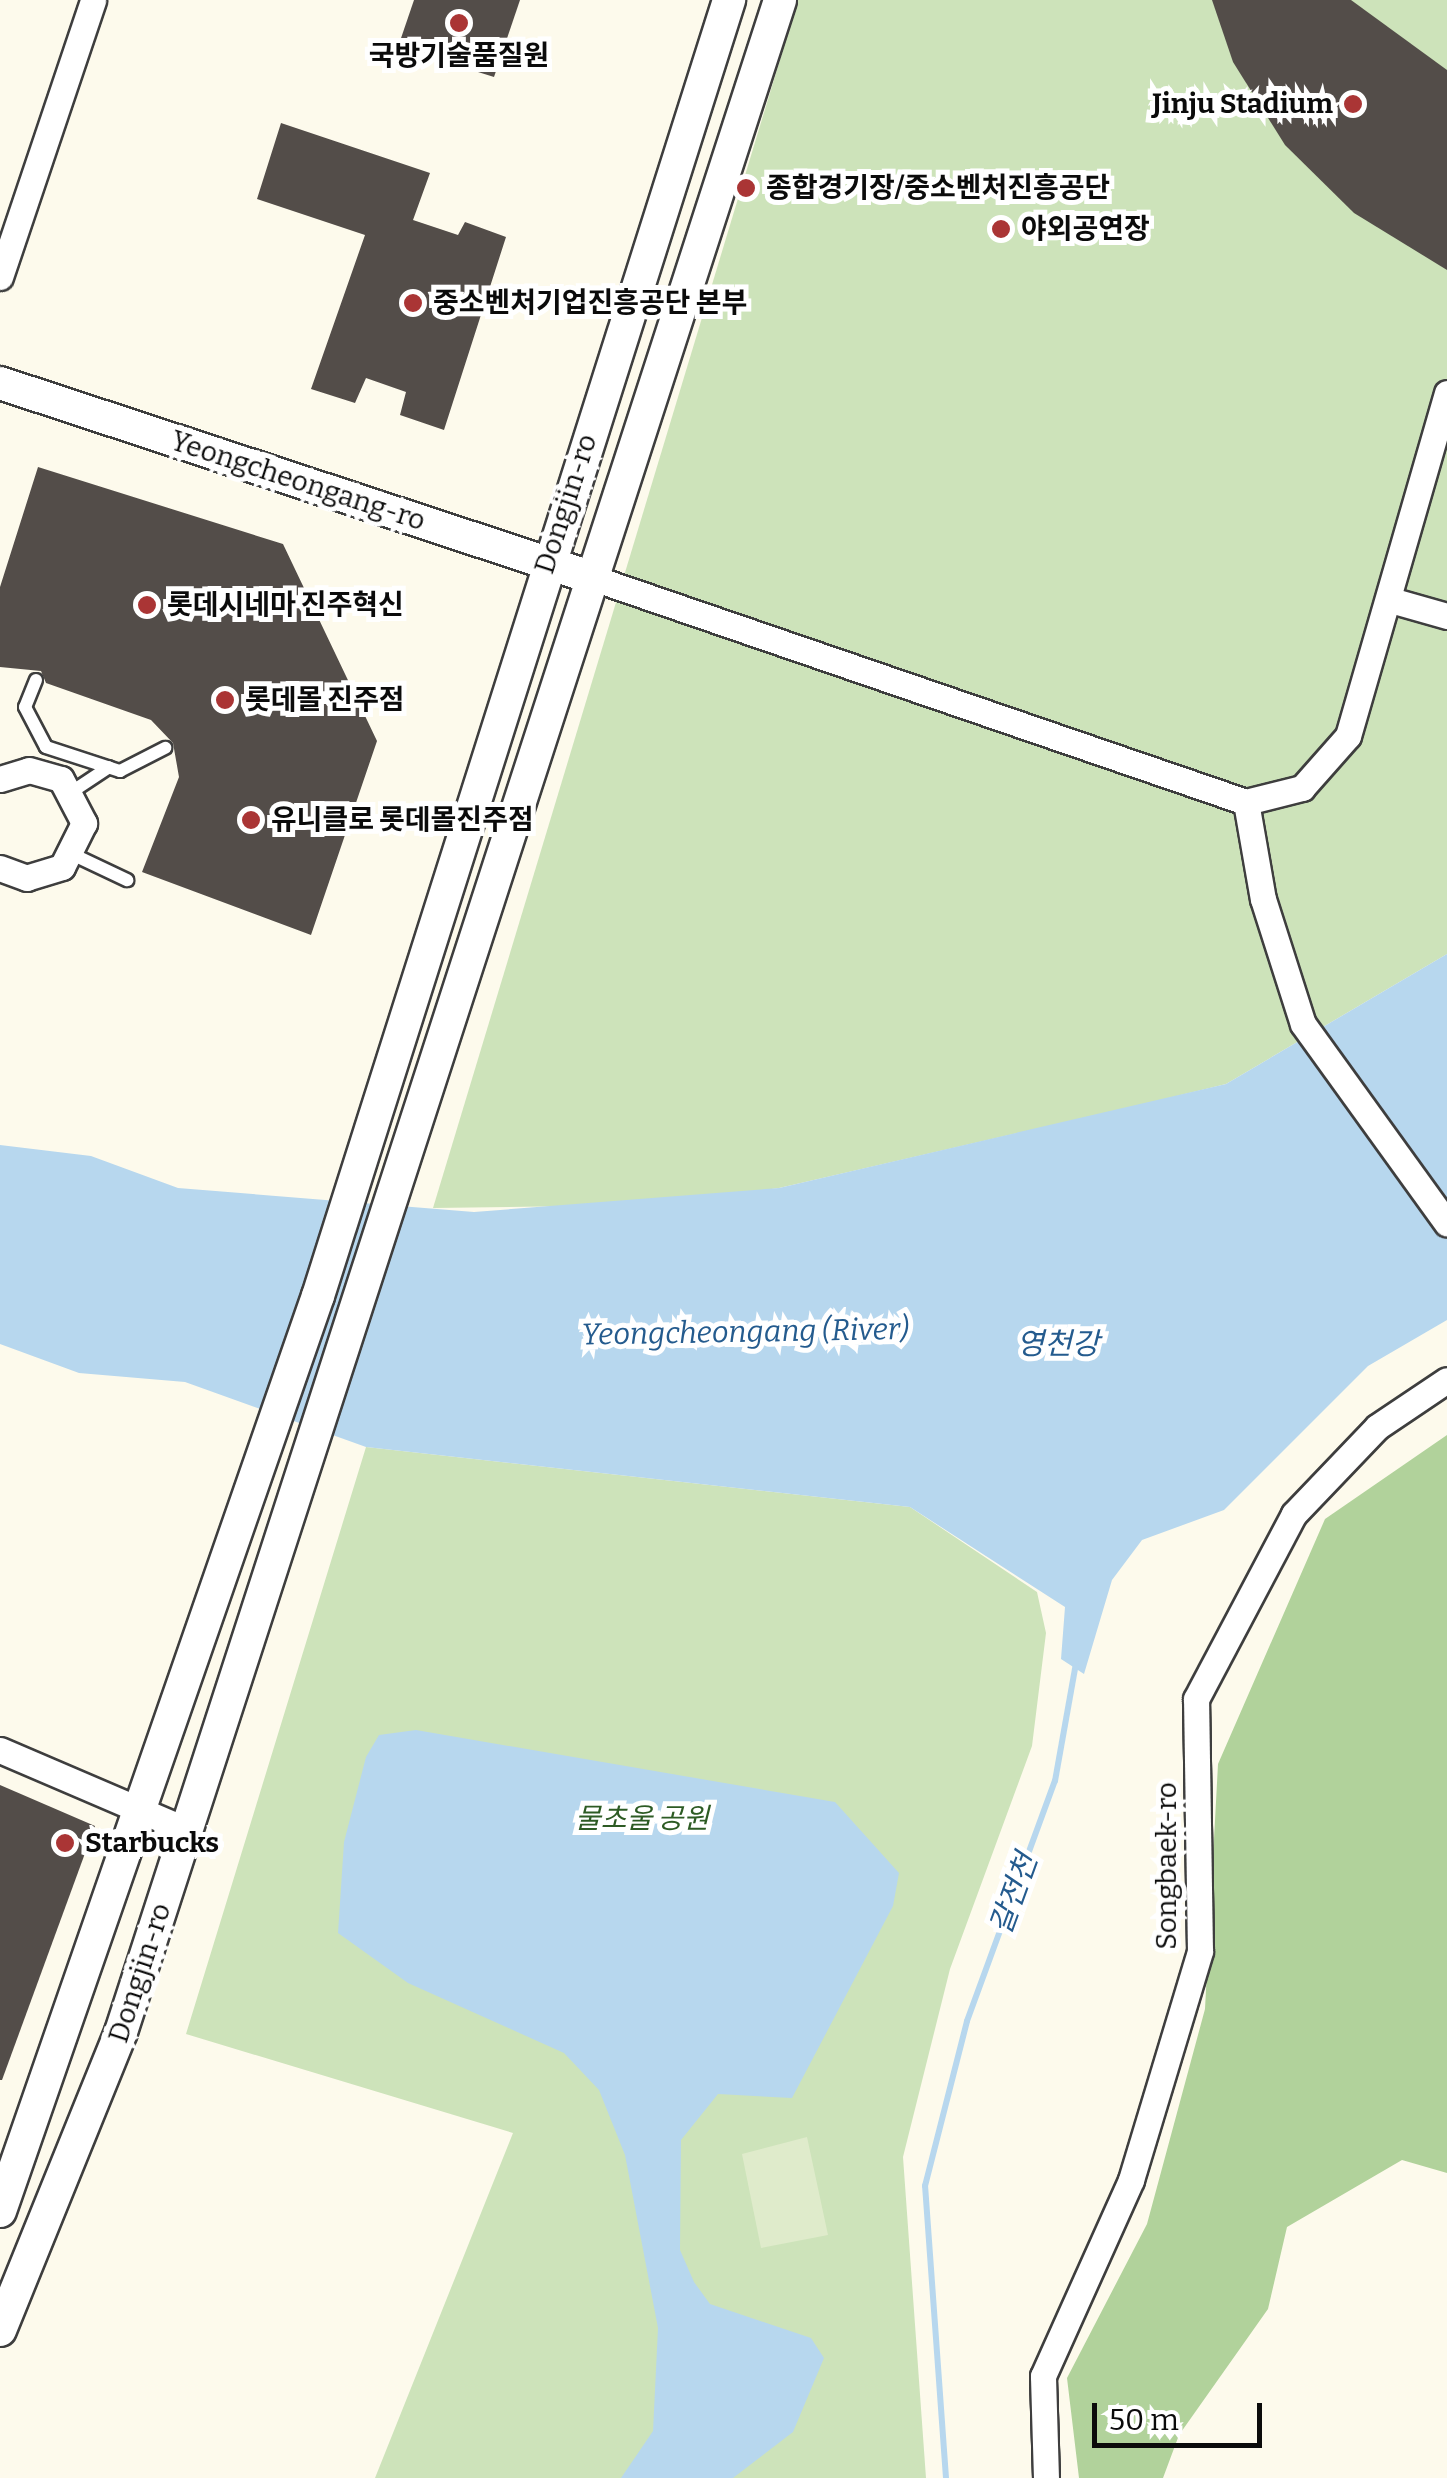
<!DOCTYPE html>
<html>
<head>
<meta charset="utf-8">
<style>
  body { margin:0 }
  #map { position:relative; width:1447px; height:2478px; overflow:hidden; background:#fdfaec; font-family:Bitter,"Noto Sans KR",serif }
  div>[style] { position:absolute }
  .green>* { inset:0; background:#cde3ba }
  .forest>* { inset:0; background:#b1d29b }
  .pitch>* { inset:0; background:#dfebcb }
  .water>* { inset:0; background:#b7d7ee }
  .stream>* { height:6px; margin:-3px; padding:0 3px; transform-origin:3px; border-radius:3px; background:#b7d7ee }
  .building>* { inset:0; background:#534d49 }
  .roads { filter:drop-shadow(2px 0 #3e3e3e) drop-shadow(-2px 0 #3e3e3e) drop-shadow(0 2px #3e3e3e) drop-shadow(0 -2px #3e3e3e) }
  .service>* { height:12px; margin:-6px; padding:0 6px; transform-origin:6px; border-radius:6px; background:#fff }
  .minor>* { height:25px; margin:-12.5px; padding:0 12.5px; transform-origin:12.5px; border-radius:12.5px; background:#fff }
  .tertiary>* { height:32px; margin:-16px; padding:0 16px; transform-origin:16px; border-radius:16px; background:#fff }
  .dots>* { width:28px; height:28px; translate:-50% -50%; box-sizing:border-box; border:5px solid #fff; border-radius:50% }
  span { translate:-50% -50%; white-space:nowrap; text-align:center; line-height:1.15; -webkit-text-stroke:10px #fff; paint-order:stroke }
  .poi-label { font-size:28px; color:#0b0b0b; font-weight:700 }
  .right { translate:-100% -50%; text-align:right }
  .left { translate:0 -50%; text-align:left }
  .street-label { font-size:28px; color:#0b0b0b }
  .park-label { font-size:28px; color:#2d5b24; font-style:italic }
  .water-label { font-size:30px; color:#245b8e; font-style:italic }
  .scale { position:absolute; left:1092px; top:2403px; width:170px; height:45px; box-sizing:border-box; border:5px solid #0b0b0b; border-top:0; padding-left:12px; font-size:30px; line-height:35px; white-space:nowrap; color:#0b0b0b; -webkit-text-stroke:8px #fff; paint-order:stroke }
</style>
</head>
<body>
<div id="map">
  <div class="green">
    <div style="clip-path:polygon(798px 0,1447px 0,1447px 954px,1226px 1084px,1144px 1104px,779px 1188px,648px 1205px,433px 1208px)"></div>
    <div style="clip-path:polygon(366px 1447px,910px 1507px,1037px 1592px,1046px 1633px,1032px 1746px,950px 1969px,903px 2157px,926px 2478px,375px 2478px,513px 2133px,186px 2034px)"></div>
  </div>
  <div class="forest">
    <div style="clip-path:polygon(1447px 1435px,1447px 2173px,1402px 2160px,1287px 2227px,1268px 2309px,1179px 2435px,1163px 2478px,1079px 2478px,1067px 2378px,1147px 2224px,1205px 2009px,1218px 1764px,1325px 1519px)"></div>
  </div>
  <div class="pitch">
    <div style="clip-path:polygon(807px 2137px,828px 2235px,761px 2248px,742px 2154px)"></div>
  </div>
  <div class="water">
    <div style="clip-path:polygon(1447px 954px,1447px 1320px,1368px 1366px,1224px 1510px,1142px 1540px,1112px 1580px,1084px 1674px,1061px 1659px,1065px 1607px,910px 1507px,366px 1447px,185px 1382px,79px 1373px,0 1344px,0 1145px,91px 1156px,178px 1188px,474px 1212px,779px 1188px,1226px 1084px)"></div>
    <div style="clip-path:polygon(416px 1730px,835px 1802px,899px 1873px,893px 1906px,792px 2098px,718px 2094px,681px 2140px,680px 2250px,694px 2282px,710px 2304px,811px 2338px,824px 2358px,793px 2432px,733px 2478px,621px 2478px,653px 2431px,658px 2328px,625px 2155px,599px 2090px,564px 2053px,408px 1983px,338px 1933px,344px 1842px,366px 1757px,379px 1735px)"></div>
  </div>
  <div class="stream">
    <div style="left:946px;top:2478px;width:293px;rotate:-94.1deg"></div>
    <div style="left:925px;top:2186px;width:170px;rotate:-75.7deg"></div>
    <div style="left:967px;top:2021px;width:256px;rotate:-69.9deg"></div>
    <div style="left:1055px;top:1781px;width:120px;rotate:-79.9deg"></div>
  </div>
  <div class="building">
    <div style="clip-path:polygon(414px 0,520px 0,494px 77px,398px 47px)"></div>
    <div style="clip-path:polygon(1212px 0,1351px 0,1447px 70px,1447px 270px,1354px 213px,1285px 145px,1233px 62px)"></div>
    <div style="clip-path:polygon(281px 123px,430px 173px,413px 220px,458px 235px,465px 222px,506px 237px,444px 430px,400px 415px,406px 392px,366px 378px,355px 403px,311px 389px,365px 235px,257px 199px)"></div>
    <div style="clip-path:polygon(38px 467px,283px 544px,377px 741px,311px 935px,142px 872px,179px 777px,173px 743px,151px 720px,46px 683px,41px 671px,0 667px,0 587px)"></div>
    <div style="clip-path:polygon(0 1785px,95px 1826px,2px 2080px,0 2080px)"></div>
  </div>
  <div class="roads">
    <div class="service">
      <div style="left:36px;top:680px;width:29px;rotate:112deg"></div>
      <div style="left:25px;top:707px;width:45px;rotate:62.3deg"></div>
      <div style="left:46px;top:747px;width:78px;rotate:18deg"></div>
      <div style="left:120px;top:771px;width:51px;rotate:-27.1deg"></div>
      <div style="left:73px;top:791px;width:43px;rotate:-33.7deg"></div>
      <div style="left:74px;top:855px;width:59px;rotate:25.3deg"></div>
    </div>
    <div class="minor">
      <div style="left:0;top:277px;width:292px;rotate:-71.4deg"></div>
      <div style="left:596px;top:579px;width:687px;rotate:18.94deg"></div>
      <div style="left:1246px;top:802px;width:58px;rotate:-14deg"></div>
      <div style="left:1302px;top:788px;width:69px;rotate:-48.5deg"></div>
      <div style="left:1348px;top:736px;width:357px;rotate:-73.9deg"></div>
      <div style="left:1394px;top:601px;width:55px;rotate:15.8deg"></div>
      <div style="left:0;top:779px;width:30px;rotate:-17deg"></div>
      <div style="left:29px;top:770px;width:33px;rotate:16deg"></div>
      <div style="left:61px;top:779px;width:50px;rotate:62.4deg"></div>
      <div style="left:84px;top:823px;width:49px;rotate:116.6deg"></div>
      <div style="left:62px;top:867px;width:37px;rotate:163deg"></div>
      <div style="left:27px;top:878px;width:29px;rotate:-160deg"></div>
      <div style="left:1246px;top:802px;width:98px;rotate:80.1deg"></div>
      <div style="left:1263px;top:899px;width:131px;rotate:72.3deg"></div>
      <div style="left:1303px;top:1024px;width:246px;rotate:54.2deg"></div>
      <div style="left:0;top:1750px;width:203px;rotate:23.2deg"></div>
      <div style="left:1046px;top:2478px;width:102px;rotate:-91.7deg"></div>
      <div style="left:1043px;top:2376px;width:215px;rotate:-65.8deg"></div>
      <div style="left:1131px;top:2180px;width:239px;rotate:-73.2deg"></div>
      <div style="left:1200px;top:1951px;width:252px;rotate:-90.9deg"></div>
      <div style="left:1196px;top:1699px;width:209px;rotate:-62.1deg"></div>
      <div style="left:1294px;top:1514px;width:120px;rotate:-46.3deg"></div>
      <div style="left:1377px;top:1427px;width:84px;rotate:-33.9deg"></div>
    </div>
    <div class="tertiary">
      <div style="left:0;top:383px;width:627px;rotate:18.2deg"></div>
      <div style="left:0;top:2211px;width:969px;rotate:-70.84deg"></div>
      <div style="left:318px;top:1296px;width:1360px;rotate:-72.4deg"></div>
      <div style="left:0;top:2330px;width:322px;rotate:-67.9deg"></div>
      <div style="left:121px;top:2032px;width:2136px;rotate:-72.03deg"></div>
    </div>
  </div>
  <div class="dots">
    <div style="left:459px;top:23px;background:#aa3535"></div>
    <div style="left:1353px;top:104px;background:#aa3535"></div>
    <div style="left:746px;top:188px;background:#aa3535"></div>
    <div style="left:1001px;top:229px;background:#aa3535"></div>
    <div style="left:413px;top:303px;background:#aa3535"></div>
    <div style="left:147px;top:605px;background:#aa3535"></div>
    <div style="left:225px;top:700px;background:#aa3535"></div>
    <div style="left:251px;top:820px;background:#aa3535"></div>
    <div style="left:65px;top:1843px;background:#aa3535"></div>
  </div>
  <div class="poi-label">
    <span style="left:459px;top:56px">국방기술품질원</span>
    <span class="right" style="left:1333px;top:104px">Jinju Stadium</span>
    <span class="left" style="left:766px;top:188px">종합경기장/중소벤처진흥공단</span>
    <span class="left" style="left:1021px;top:229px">야외공연장</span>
    <span class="left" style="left:433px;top:303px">중소벤처기업진흥공단 본부</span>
    <span class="left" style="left:167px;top:605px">롯데시네마 진주혁신</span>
    <span class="left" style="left:245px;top:700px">롯데몰 진주점</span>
    <span class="left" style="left:271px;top:820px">유니클로 롯데몰진주점</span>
    <span class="left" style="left:85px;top:1843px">Starbucks</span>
  </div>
  <div class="street-label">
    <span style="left:298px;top:481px;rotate:18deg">Yeongcheongang-ro</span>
    <span style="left:566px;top:504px;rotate:-72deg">Dongjin-ro</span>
    <span style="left:1167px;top:1866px;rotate:-90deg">Songbaek-ro</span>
    <span style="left:140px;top:1973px;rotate:-72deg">Dongjin-ro</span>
  </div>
  <div class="park-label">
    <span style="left:642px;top:1819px">물초울 공원</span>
  </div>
  <div class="water-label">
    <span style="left:745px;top:1332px;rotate:-1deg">Yeongcheongang (River)</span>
    <span style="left:1058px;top:1344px">영천강</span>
    <span style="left:1014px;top:1894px;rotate:-70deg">갈전천</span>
  </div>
  <div class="scale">50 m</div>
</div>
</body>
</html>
